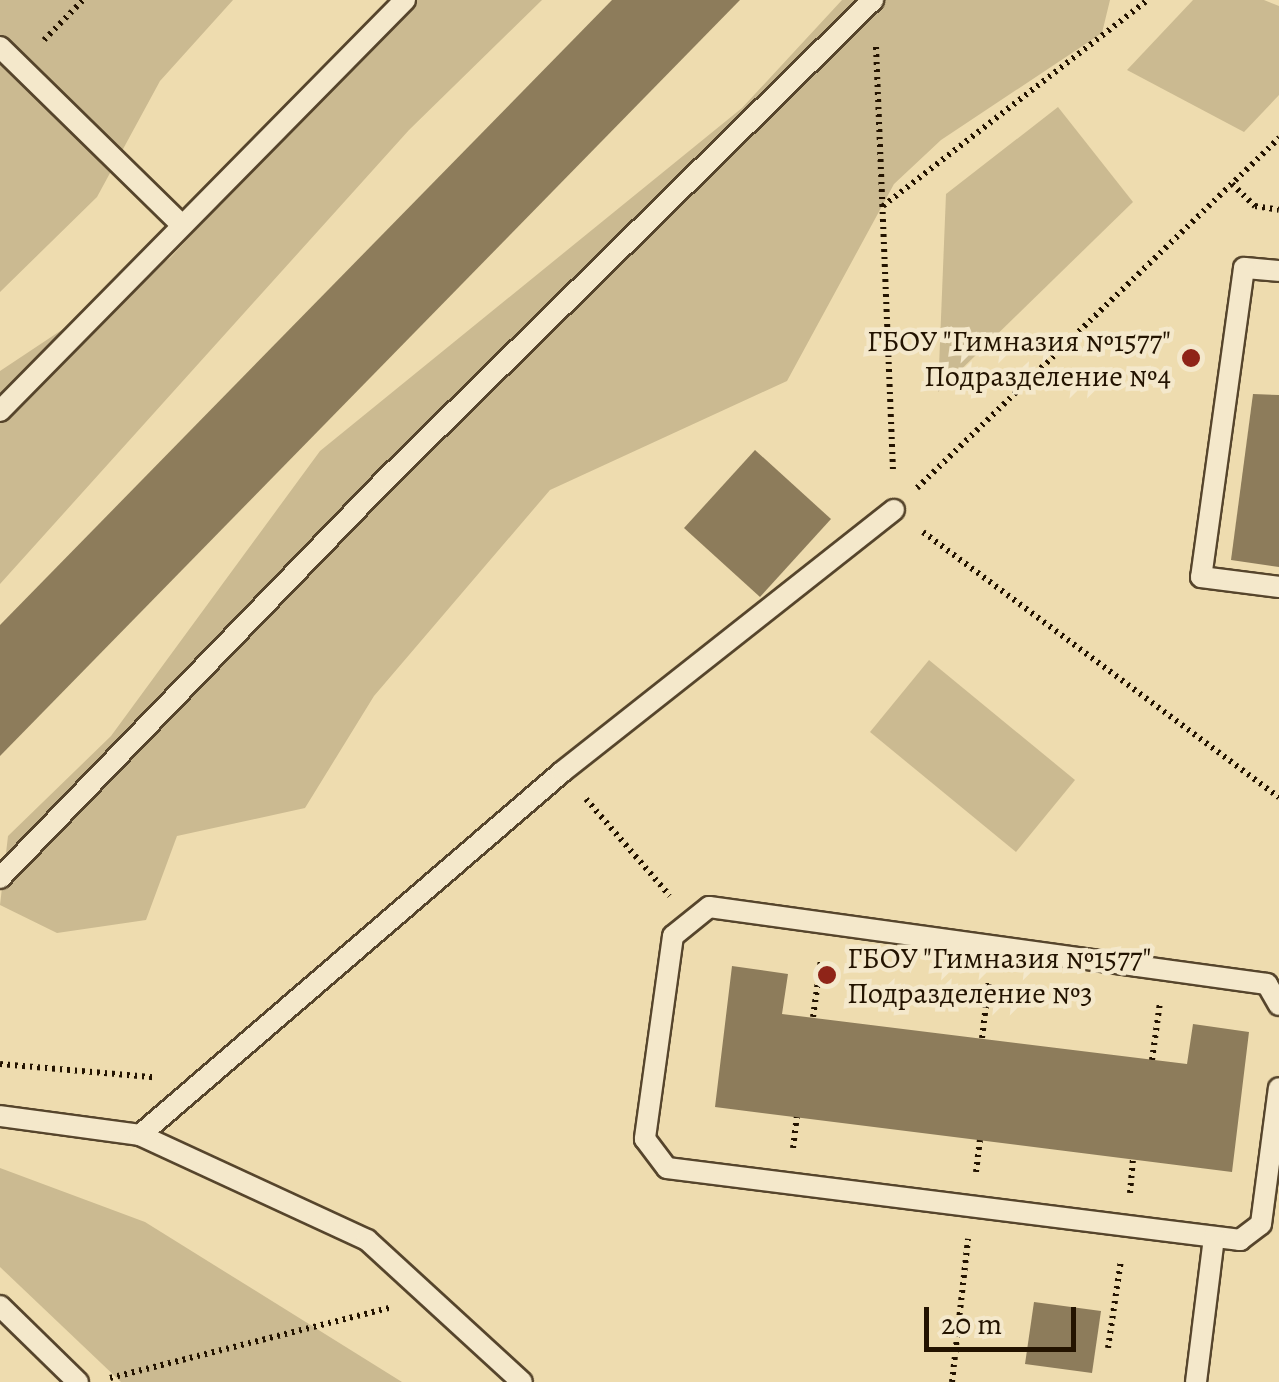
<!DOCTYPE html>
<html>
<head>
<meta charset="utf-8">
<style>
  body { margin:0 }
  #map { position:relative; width:1279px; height:1382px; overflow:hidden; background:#eedcaf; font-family:Alegreya,serif }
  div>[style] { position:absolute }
  .green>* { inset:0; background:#cbba91 }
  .building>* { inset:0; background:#8d7c5b }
  .path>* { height:6px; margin-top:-3px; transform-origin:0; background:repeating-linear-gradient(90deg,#231300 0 2.5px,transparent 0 7.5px) }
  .roads { filter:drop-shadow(2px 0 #56452c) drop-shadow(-2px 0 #56452c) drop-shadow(0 2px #56452c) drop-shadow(0 -2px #56452c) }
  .service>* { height:20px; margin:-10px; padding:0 10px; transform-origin:10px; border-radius:10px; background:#f4e8cb }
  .dots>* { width:28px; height:28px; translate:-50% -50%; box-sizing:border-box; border:5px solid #f4e8cb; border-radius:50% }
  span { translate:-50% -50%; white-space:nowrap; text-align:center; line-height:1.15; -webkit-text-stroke:9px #f4e8cb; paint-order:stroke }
  .poi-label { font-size:30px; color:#231300 }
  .right { translate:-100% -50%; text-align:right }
  .left { translate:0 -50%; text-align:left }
  .scale { position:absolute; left:924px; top:1307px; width:152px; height:45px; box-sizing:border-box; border:5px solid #231300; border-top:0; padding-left:12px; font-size:30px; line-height:35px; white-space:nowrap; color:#231300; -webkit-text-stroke:8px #f4e8cb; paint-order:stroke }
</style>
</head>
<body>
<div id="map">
  <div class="green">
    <div style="clip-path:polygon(0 0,233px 0,160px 81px,97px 197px,0 292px)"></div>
    <div style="clip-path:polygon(411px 0,542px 0,409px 130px,0 584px,0 371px,170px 258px)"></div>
    <div style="clip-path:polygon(842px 0,1110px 0,1102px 33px,941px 140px,894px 184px,787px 381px,550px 490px,374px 696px,305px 808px,177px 836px,146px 920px,57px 933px,0 905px,8px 836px,111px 736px,320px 451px,742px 108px)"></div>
    <div style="clip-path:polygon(1193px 0,1264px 0,1279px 6px,1279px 95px,1244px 132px,1127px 70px)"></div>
    <div style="clip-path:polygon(1058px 107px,1133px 202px,938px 392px,946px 194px)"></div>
    <div style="clip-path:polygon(929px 660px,1075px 780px,1016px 852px,870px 732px)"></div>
    <div style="clip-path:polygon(0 1168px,145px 1222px,402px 1382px,121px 1382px,0 1267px)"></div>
  </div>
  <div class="building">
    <div style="clip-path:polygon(612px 0,740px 0,0 756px,0 625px)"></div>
    <div style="clip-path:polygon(1253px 394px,1279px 395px,1279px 567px,1231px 560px)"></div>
    <div style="clip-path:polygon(755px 450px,831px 519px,760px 597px,684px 528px)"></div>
    <div style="clip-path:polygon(732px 966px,788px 974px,782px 1014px,1187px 1064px,1193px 1024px,1249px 1032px,1232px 1172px,715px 1107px)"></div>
    <div style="clip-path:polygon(1034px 1302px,1101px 1311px,1092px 1373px,1025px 1364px)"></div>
  </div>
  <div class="path">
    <div style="left:44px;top:40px;width:56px;rotate:-45.7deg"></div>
    <div style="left:876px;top:47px;width:427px;rotate:87.7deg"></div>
    <div style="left:1232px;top:184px;width:32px;rotate:44deg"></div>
    <div style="left:1255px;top:206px;width:24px;rotate:9deg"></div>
    <div style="left:883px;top:206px;width:336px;rotate:-37.9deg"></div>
    <div style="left:917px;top:488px;width:504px;rotate:-44.03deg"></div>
    <div style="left:923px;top:532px;width:444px;rotate:36.7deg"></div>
    <div style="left:586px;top:799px;width:128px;rotate:49.1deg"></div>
    <div style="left:813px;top:1017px;width:59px;rotate:-82.1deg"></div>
    <div style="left:982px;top:1038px;width:58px;rotate:-83.1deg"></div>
    <div style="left:1152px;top:1060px;width:59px;rotate:-82.1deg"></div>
    <div style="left:0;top:1064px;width:154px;rotate:4.9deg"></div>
    <div style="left:793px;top:1148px;width:31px;rotate:-83deg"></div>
    <div style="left:976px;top:1172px;width:32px;rotate:-83deg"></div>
    <div style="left:1130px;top:1193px;width:33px;rotate:-85deg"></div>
    <div style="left:1108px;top:1348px;width:89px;rotate:-81.6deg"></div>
    <div style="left:110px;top:1378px;width:288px;rotate:-14.1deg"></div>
    <div style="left:952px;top:1382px;width:144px;rotate:-83.6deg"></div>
  </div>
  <div class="roads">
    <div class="service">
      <div style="left:0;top:47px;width:253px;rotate:44.4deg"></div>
      <div style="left:1279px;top:271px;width:35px;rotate:-175deg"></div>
      <div style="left:1244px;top:268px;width:312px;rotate:97.9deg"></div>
      <div style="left:1201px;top:577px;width:79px;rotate:7.3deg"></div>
      <div style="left:0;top:411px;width:577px;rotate:-45.42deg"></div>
      <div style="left:0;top:878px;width:554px;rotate:-45.95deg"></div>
      <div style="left:385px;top:480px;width:685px;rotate:-44.53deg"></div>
      <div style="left:1279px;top:1005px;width:24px;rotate:-120deg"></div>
      <div style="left:1267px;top:984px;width:563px;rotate:-172.14deg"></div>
      <div style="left:709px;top:907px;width:46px;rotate:141.1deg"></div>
      <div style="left:673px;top:936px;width:205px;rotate:97.9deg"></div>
      <div style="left:645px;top:1139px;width:36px;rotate:53deg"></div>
      <div style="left:667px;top:1168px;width:578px;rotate:7.16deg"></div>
      <div style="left:1240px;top:1240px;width:26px;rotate:-37deg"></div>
      <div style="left:1261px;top:1224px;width:137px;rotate:-82.5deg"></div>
      <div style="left:0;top:1116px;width:141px;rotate:7.7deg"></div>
      <div style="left:140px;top:1135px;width:250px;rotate:24.8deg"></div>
      <div style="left:367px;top:1240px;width:210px;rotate:42.5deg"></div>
      <div style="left:140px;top:1135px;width:557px;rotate:-40.7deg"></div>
      <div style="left:562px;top:772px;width:423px;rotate:-38.3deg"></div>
      <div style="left:0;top:1306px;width:109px;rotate:44.3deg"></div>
      <div style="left:1196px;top:1382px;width:146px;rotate:-82.9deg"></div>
    </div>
  </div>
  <div class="dots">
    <div style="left:1191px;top:358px;background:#8f2418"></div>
    <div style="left:827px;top:975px;background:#8f2418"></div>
  </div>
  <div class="poi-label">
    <span class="right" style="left:1171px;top:358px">ГБОУ "Гимназия №1577"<br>Подразделение №4</span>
    <span class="left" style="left:847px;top:975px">ГБОУ "Гимназия №1577"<br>Подразделение №3</span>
  </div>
  <div class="scale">20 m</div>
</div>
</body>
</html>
